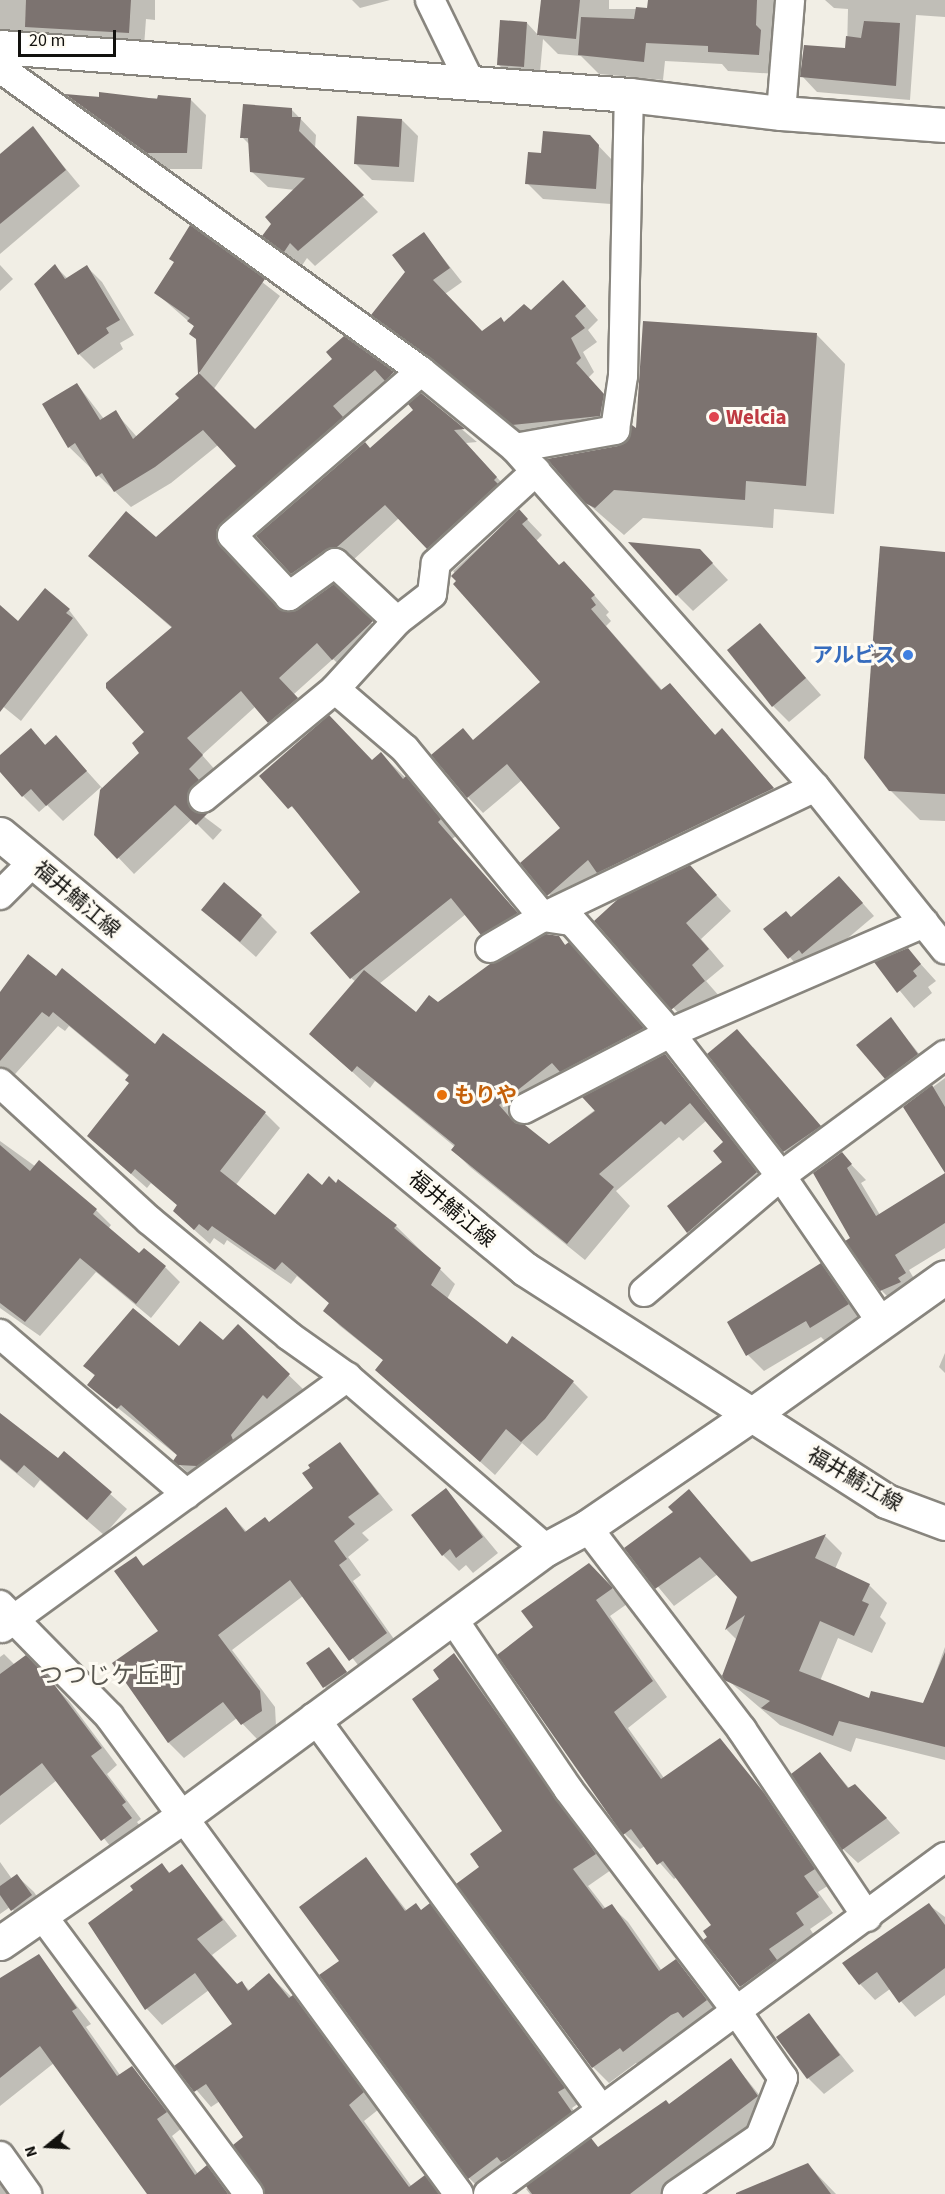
<!DOCTYPE html>
<html>
<head>
<meta charset="utf-8">
<style>
  body { margin:0 }
  #map { position:relative; width:945px; height:2194px; overflow:hidden; background:#f1eee5; font-family:"Source Sans 3","Noto Sans JP",sans-serif }
  div>[style] { position:absolute }
  .shadow>* { inset:0; background:#0003 }
  .building>* { inset:0; background:#7c7370 }
  .roads { filter:drop-shadow(2px 0 #88857e) drop-shadow(-2px 0 #88857e) drop-shadow(0 2px #88857e) drop-shadow(0 -2px #88857e) }
  .minor>* { height:28px; margin:-14px; padding:0 14px; transform-origin:14px; border-radius:14px; background:#fff }
  .tertiary>* { height:33px; margin:-16.5px; padding:0 16.5px; transform-origin:16.5px; border-radius:16.5px; background:#fff }
  .secondary>* { height:33px; margin:-16.5px; padding:0 16.5px; transform-origin:16.5px; border-radius:16.5px; background:#fff }
  .dots>* { width:16px; height:16px; translate:-50% -50%; box-sizing:border-box; border:3px solid #fefbf3; border-radius:50% }
  span { translate:-50% -50%; white-space:nowrap; text-align:center; line-height:1.15; -webkit-text-stroke:6px #fefbf3; paint-order:stroke }
  .health-label { font-size:21px; color:#be3a42; font-weight:700 }
  .left { translate:0 -50%; text-align:left }
  .shop-label { font-size:21px; color:#366cbe; font-weight:700 }
  .right { translate:-100% -50%; text-align:right }
  .street-label { font-size:21px; color:#12110e }
  .food-label { font-size:21px; color:#c56008; font-weight:700 }
  .quarter-label { font-size:24px; color:#5a5851 }
  .north { position:absolute; left:18px; top:2116px; width:60px; height:60px; -webkit-text-stroke:4px #fefbf3; paint-order:stroke; rotate:252deg; font-size:16px; font-weight:700; line-height:24px; text-align:center; color:#12110e }
  .north::after { content:''; display:block; margin:auto; width:21px; height:27px; background:#12110e; clip-path:polygon(50% 0,100% 100%,50% 72%,0 100%) }
  .scale { position:absolute; left:18px; top:30px; width:98px; height:27px; box-sizing:border-box; border:3px solid #12110e; border-top:0; padding-left:8px; font-size:18px; line-height:21px; white-space:nowrap; color:#12110e; -webkit-text-stroke:4px #fefbf3; paint-order:stroke }
</style>
</head>
<body>
<div id="map">
  <div class="shadow">
    <div style="clip-path:polygon(0 0,155px 0,155px 20px,146px 19px,144px 47px,0 34px)"></div>
    <div style="clip-path:polygon(352px 0,390px 0,360px 8px)"></div>
    <div style="clip-path:polygon(542px 0,609px 0,609px 9px,648px 9px,649px 0,777px 0,777px 74px,728px 71px,722px 64px,665px 61px,663px 80px,599px 74px,581px 56px,558px 54px,543px 39px,539px 83px,515px 81px,499px 65px,527px 23px,539px 36px)"></div>
    <div style="clip-path:polygon(825px 0,945px 0,945px 17px,916px 15px,910px 100px,817px 92px,802px 76px,847px 50px,848px 9px,834px 8px)"></div>
    <div style="clip-path:polygon(69px 96px,190px 99px,206px 115px,202px 169px,164px 169px)"></div>
    <div style="clip-path:polygon(292px 110px,316px 135px,315px 148px,378px 212px,315px 266px,307px 258px,301px 267px,264px 236px,295px 190px,268px 187px,251px 171px,250px 145px,242px 137px)"></div>
    <div style="clip-path:polygon(402px 120px,418px 136px,414px 182px,372px 180px,356px 164px)"></div>
    <div style="clip-path:polygon(32px 128px,80px 186px,0 254px,0 157px)"></div>
    <div style="clip-path:polygon(589px 136px,615px 163px,611px 204px,543px 199px,527px 183px,542px 155px)"></div>
    <div style="clip-path:polygon(191px 227px,280px 296px,213px 390px,255px 431px,334px 359px,344px 338px,409px 389px,231px 546px,235px 564px,283px 613px,299px 611px,333px 586px,387px 638px,349px 674px,333px 659px,294px 694px,312px 714px,284px 738px,256px 706px,202px 755px,217px 772px,202px 815px,222px 830px,213px 840px,192px 819px,134px 874px,96px 834px,101px 787px,63px 821px,47px 805px,39px 812px,23px 796px,0 769px,0 757px,30px 730px,46px 746px,56px 737px,103px 789px,141px 753px,173px 629px,90px 556px,156px 539px,238px 467px,218px 445px,171px 483px,131px 507px,69px 447px,44px 405px,77px 384px,104px 419px,115px 412px,137px 437px,181px 398px,200px 374px,195px 327px,156px 293px,175px 263px)"></div>
    <div style="clip-path:polygon(424px 234px,462px 282px,445px 294px,482px 333px,576px 295px,598px 320px,588px 330px,597px 342px,583px 352px,594px 372px,588px 378px,616px 408px,613px 429px,527px 437px,373px 315px,407px 273px)"></div>
    <div style="clip-path:polygon(0 265px,13px 279px,0 291px)"></div>
    <div style="clip-path:polygon(55px 266px,68px 279px,87px 267px,102px 282px,134px 335px,120px 343px,123px 349px,94px 369px,79px 354px)"></div>
    <div style="clip-path:polygon(817px 335px,845px 364px,834px 514px,774px 509px,773px 528px,643px 518px,624px 535px,586px 502px,637px 431px)"></div>
    <div style="clip-path:polygon(421px 395px,477px 442px,466px 443px,510px 492px,442px 562px,399px 518px,352px 561px,306px 587px,292px 573px,371px 450px,415px 410px)"></div>
    <div style="clip-path:polygon(519px 511px,542px 535px,536px 541px,560px 567px,580px 579px,609px 612px,606px 615px,611px 621px,606px 626px,663px 691px,670px 685px,716px 736px,722px 730px,788px 805px,564px 911px,522px 863px,562px 828px,522px 780px,483px 813px,468px 797px,474px 741px,542px 682px,453px 571px)"></div>
    <div style="clip-path:polygon(700px 550px,728px 580px,693px 611px,677px 595px)"></div>
    <div style="clip-path:polygon(945px 554px,945px 821px,920px 820px,890px 790px)"></div>
    <div style="clip-path:polygon(69px 610px,88px 635px,21px 721px,0 704px,0 625px)"></div>
    <div style="clip-path:polygon(760px 625px,821px 695px,789px 722px,773px 706px)"></div>
    <div style="clip-path:polygon(381px 754px,422px 794px,456px 836px,452px 839px,532px 929px,498px 949px,466px 914px,379px 984px,416px 1014px,558px 937px,659px 1046px,570px 1079px,514px 1123px,548px 1146px,665px 1056px,773px 1190px,705px 1250px,669px 1206px,724px 1163px,726px 1142px,707px 1120px,683px 1141px,679px 1137px,616px 1191px,630px 1206px,585px 1260px,470px 1167px,453px 1150px,455px 1147px,375px 1081px,370px 1088px,311px 1034px,356px 982px,351px 978px,362px 892px,307px 822px,261px 776px,372px 761px)"></div>
    <div style="clip-path:polygon(705px 883px,731px 911px,701px 939px,724px 966px,706px 981px,720px 997px,688px 1024px,596px 921px)"></div>
    <div style="clip-path:polygon(851px 890px,874px 916px,816px 965px,802px 971px,765px 929px)"></div>
    <div style="clip-path:polygon(203px 910px,261px 916px,277px 932px,256px 957px)"></div>
    <div style="clip-path:polygon(908px 950px,936px 981px,928px 987px,932px 993px,914px 1008px,877px 963px)"></div>
    <div style="clip-path:polygon(0 994px,155px 1046px,265px 1113px,280px 1128px,235px 1186px,275px 1217px,322px 1187px,396px 1226px,455px 1284px,447px 1299px,507px 1346px,573px 1382px,588px 1397px,537px 1456px,522px 1443px,495px 1475px,377px 1370px,384px 1361px,340px 1326px,325px 1311px,330px 1304px,297px 1276px,291px 1284px,227px 1240px,224px 1245px,214px 1238px,210px 1244px,190px 1226px,178px 1206px,151px 1183px,147px 1188px,105px 1151px,131px 1083px,130px 1077px,69px 1026px,65px 1031px,58px 1026px,0 1091px)"></div>
    <div style="clip-path:polygon(891px 1019px,933px 1071px,902px 1094px,886px 1078px)"></div>
    <div style="clip-path:polygon(753px 1047px,835px 1143px,800px 1167px,784px 1151px)"></div>
    <div style="clip-path:polygon(945px 1078px,945px 1167px,905px 1108px)"></div>
    <div style="clip-path:polygon(0 1141px,96px 1210px,111px 1225px,108px 1229px,140px 1255px,165px 1267px,180px 1282px,151px 1318px,96px 1272px,40px 1336px,0 1308px)"></div>
    <div style="clip-path:polygon(841px 1154px,866px 1180px,861px 1183px,880px 1215px,945px 1186px,945px 1248px,909px 1270px,920px 1289px,897px 1306px,881px 1290px)"></div>
    <div style="clip-path:polygon(821px 1265px,864px 1320px,828px 1344px,821px 1337px,764px 1371px,748px 1355px)"></div>
    <div style="clip-path:polygon(238px 1326px,305px 1391px,191px 1476px,175px 1460px,178px 1456px,89px 1385px,96px 1377px,85px 1366px,223px 1342px)"></div>
    <div style="clip-path:polygon(945px 1353px,945px 1373px,939px 1367px)"></div>
    <div style="clip-path:polygon(0 1415px,58px 1460px,64px 1453px,127px 1509px,104px 1535px,40px 1480px,34px 1488px,0 1460px)"></div>
    <div style="clip-path:polygon(340px 1444px,393px 1510px,362px 1533px,369px 1540px,348px 1557px,361px 1575px,353px 1581px,401px 1649px,366px 1675px,303px 1596px,232px 1650px,275px 1707px,276px 1726px,257px 1739px,237px 1718px,184px 1758px,169px 1743px,114px 1663px,160px 1631px,135px 1558px,145px 1567px,226px 1509px,247px 1532px,269px 1524px,315px 1488px)"></div>
    <div style="clip-path:polygon(446px 1490px,498px 1553px,473px 1573px,466px 1565px,459px 1571px,443px 1555px)"></div>
    <div style="clip-path:polygon(689px 1491px,753px 1563px,825px 1536px,842px 1553px,835px 1569px,869px 1585px,887px 1603px,880px 1617px,886px 1623px,872px 1653px,838px 1638px,820px 1681px,870px 1700px,924px 1705px,945px 1647px,945px 1760px,856px 1738px,851px 1752px,780px 1725px,723px 1676px,737px 1640px,726px 1629px,739px 1596px,718px 1574px,674px 1606px,626px 1548px,675px 1513px)"></div>
    <div style="clip-path:polygon(604px 1580px,627px 1604px,610px 1616px,667px 1697px,628px 1728px,664px 1778px,720px 1740px,779px 1810px,829px 1885px,818px 1892px,833px 1913px,810px 1929px,818px 1941px,757px 2002px,705px 1940px,713px 1926px,677px 1877px,674px 1879px,645px 1846px,640px 1849px,625px 1834px,499px 1655px)"></div>
    <div style="clip-path:polygon(329px 1649px,353px 1680px,332px 1695px,325px 1687px)"></div>
    <div style="clip-path:polygon(4px 1654px,15px 1665px,26px 1657px,69px 1701px,117px 1765px,107px 1774px,141px 1819px,137px 1822px,148px 1836px,119px 1857px,57px 1780px,0 1825px,0 1657px)"></div>
    <div style="clip-path:polygon(454px 1655px,470px 1671px,611px 1870px,588px 1886px,606px 1909px,611px 1906px,628px 1922px,662px 1971px,676px 1961px,722px 2017px,640px 2067px,636px 2063px,609px 2083px,593px 2067px,482px 1867px,505px 1831px,441px 1679px)"></div>
    <div style="clip-path:polygon(820px 1754px,850px 1789px,870px 1800px,900px 1833px,858px 1863px,843px 1849px)"></div>
    <div style="clip-path:polygon(366px 1859px,407px 1911px,422px 1911px,430px 1905px,445px 1920px,579px 2103px,572px 2108px,586px 2127px,484px 2193px,469px 2178px,341px 1961px)"></div>
    <div style="clip-path:polygon(0 1862px,12px 1879px,17px 1876px,34px 1892px,48px 1913px,29px 1926px,10px 1907px,0 1914px)"></div>
    <div style="clip-path:polygon(162px 1865px,171px 1874px,182px 1866px,237px 1936px,212px 1955px,238px 1985px,242px 1983px,250px 1991px,269px 1975px,308px 2013px,379px 2109px,364px 2121px,412px 2187px,424px 2177px,441px 2194px,265px 2194px,245px 2137px,220px 2101px,211px 2107px,176px 2066px,234px 2024px,209px 1990px,162px 2025px,147px 2009px,90px 1923px,135px 1891px)"></div>
    <div style="clip-path:polygon(929px 1905px,945px 1917px,945px 1995px,915px 2017px,890px 1989px,875px 2000px,860px 1984px)"></div>
    <div style="clip-path:polygon(38px 1956px,91px 2024px,86px 2027px,120px 2075px,132px 2068px,182px 2128px,172px 2136px,198px 2174px,207px 2167px,232px 2194px,150px 2194px,54px 2063px,0 2106px,0 2001px)"></div>
    <div style="clip-path:polygon(809px 2015px,854px 2071px,824px 2094px,808px 2078px)"></div>
    <div style="clip-path:polygon(731px 2060px,773px 2112px,666px 2194px,530px 2194px,526px 2189px,591px 2140px,599px 2148px,670px 2105px)"></div>
    <div style="clip-path:polygon(808px 2165px,836px 2194px,771px 2194px)"></div>
    <div style="clip-path:polygon(0 2184px,7px 2194px,0 2194px)"></div>
  </div>
  <div class="building">
    <div style="clip-path:polygon(26px 0,131px 0,129px 33px,25px 27px)"></div>
    <div style="clip-path:polygon(541px 0,580px 0,576px 39px,537px 35px)"></div>
    <div style="clip-path:polygon(648px 0,757px 0,756px 25px,761px 30px,759px 55px,708px 52px,708px 46px,646px 43px,644px 62px,578px 55px,581px 17px,634px 19px,636px 7px,647px 8px)"></div>
    <div style="clip-path:polygon(500px 20px,527px 22px,524px 67px,497px 65px)"></div>
    <div style="clip-path:polygon(864px 21px,900px 23px,896px 86px,800px 77px,804px 45px,845px 48px,846px 36px,861px 38px)"></div>
    <div style="clip-path:polygon(99px 92px,157px 99px,158px 95px,191px 98px,187px 153px,147px 153px,65px 94px,99px 97px)"></div>
    <div style="clip-path:polygon(243px 104px,292px 108px,292px 117px,301px 117px,299px 131px,364px 195px,298px 251px,290px 243px,284px 252px,262px 236px,271px 224px,265px 217px,305px 178px,250px 172px,248px 138px,240px 138px)"></div>
    <div style="clip-path:polygon(357px 116px,402px 119px,399px 167px,354px 164px)"></div>
    <div style="clip-path:polygon(33px 126px,66px 170px,0 224px,0 154px)"></div>
    <div style="clip-path:polygon(543px 131px,590px 135px,599px 145px,596px 189px,525px 184px,528px 152px,541px 153px)"></div>
    <div style="clip-path:polygon(190px 225px,265px 279px,199px 373px,255px 429px,332px 359px,326px 352px,344px 336px,394px 372px,385px 381px,375px 370px,333px 406px,343px 417px,216px 530px,220px 546px,283px 611px,299px 609px,334px 584px,373px 621px,332px 660px,317px 643px,279px 678px,298px 698px,268px 723px,241px 691px,187px 738px,203px 755px,189px 769px,199px 780px,188px 792px,187px 801px,197px 813px,208px 813px,196px 825px,175px 805px,117px 859px,94px 835px,100px 790px,139px 753px,132px 743px,144px 732px,106px 688px,106px 683px,172px 627px,88px 556px,126px 511px,156px 537px,236px 466px,203px 430px,155px 467px,114px 492px,102px 473px,96px 477px,75px 443px,68px 448px,42px 404px,77px 383px,100px 420px,116px 410px,133px 439px,179px 398px,175px 394px,198px 374px,196px 339px,189px 334px,194px 326px,187px 321px,190px 318px,154px 293px,174px 262px,169px 259px)"></div>
    <div style="clip-path:polygon(424px 232px,450px 268px,433px 280px,482px 331px,501px 317px,504px 322px,524px 304px,531px 310px,563px 280px,586px 306px,575px 316px,585px 328px,571px 338px,581px 358px,576px 363px,604px 394px,600px 416px,512px 425px,371px 315px,405px 272px,392px 255px)"></div>
    <div style="clip-path:polygon(55px 264px,65px 279px,87px 265px,120px 320px,106px 328px,109px 333px,78px 355px,34px 284px)"></div>
    <div style="clip-path:polygon(643px 321px,817px 333px,806px 486px,746px 481px,745px 500px,614px 490px,595px 508px,585px 503px,547px 459px,618px 446px,627px 441px,632px 425px,636px 428px)"></div>
    <div style="clip-path:polygon(421px 393px,465px 429px,454px 430px,497px 477px,494px 480px,498px 484px,427px 549px,385px 505px,337px 547px,325px 550px,291px 574px,256px 536px,365px 442px,370px 448px,413px 410px,408px 404px)"></div>
    <div style="clip-path:polygon(519px 509px,528px 519px,522px 524px,559px 565px,564px 561px,595px 595px,591px 598px,596px 605px,591px 609px,661px 690px,670px 683px,715px 735px,722px 728px,774px 788px,597px 873px,588px 860px,547px 896px,520px 863px,560px 828px,507px 764px,467px 798px,431px 755px,463px 728px,473px 740px,540px 682px,453px 584px,456px 581px,451px 576px)"></div>
    <div style="clip-path:polygon(628px 542px,700px 549px,713px 563px,676px 596px)"></div>
    <div style="clip-path:polygon(880px 546px,945px 552px,945px 794px,889px 791px,864px 758px)"></div>
    <div style="clip-path:polygon(45px 588px,70px 609px,66px 613px,73px 618px,0 712px,0 605px,18px 621px)"></div>
    <div style="clip-path:polygon(760px 623px,806px 678px,772px 707px,727px 650px)"></div>
    <div style="clip-path:polygon(329px 715px,372px 760px,381px 752px,403px 779px,406px 776px,441px 819px,438px 822px,518px 913px,481px 935px,451px 898px,350px 979px,310px 933px,360px 892px,292px 806px,288px 809px,259px 776px)"></div>
    <div style="clip-path:polygon(31px 728px,45px 745px,56px 735px,87px 771px,46px 806px,31px 789px,22px 797px,0 772px,0 755px)"></div>
    <div style="clip-path:polygon(690px 865px,717px 895px,686px 923px,709px 949px,692px 965px,705px 981px,671px 1010px,594px 921px,618px 899px)"></div>
    <div style="clip-path:polygon(839px 876px,863px 903px,802px 954px,799px 950px,788px 959px,763px 929px,786px 911px,791px 917px)"></div>
    <div style="clip-path:polygon(224px 882px,262px 915px,240px 942px,201px 910px)"></div>
    <div style="clip-path:polygon(546px 934px,559px 936px,565px 945px,569px 942px,644px 1028px,560px 1072px,552px 1063px,499px 1105px,515px 1123px,525px 1125px,549px 1144px,595px 1111px,582px 1097px,665px 1054px,757px 1172px,687px 1233px,667px 1206px,722px 1162px,713px 1151px,723px 1142px,690px 1103px,665px 1125px,661px 1121px,599px 1174px,614px 1187px,567px 1244px,451px 1150px,455px 1145px,357px 1066px,352px 1072px,309px 1034px,364px 970px,416px 1012px,429px 995px,438px 1002px,490px 964px)"></div>
    <div style="clip-path:polygon(908px 948px,921px 964px,913px 971px,917px 976px,897px 993px,874px 962px)"></div>
    <div style="clip-path:polygon(28px 954px,56px 976px,62px 968px,155px 1044px,163px 1033px,266px 1112px,220px 1171px,275px 1215px,308px 1173px,322px 1185px,329px 1176px,336px 1183px,338px 1179px,397px 1225px,394px 1228px,441px 1268px,431px 1285px,507px 1344px,512px 1336px,574px 1381px,545px 1419px,521px 1442px,506px 1429px,480px 1462px,375px 1370px,383px 1360px,323px 1311px,329px 1303px,282px 1262px,275px 1270px,212px 1226px,208px 1231px,199px 1224px,194px 1230px,173px 1211px,177px 1205px,135px 1169px,131px 1174px,87px 1136px,129px 1083px,125px 1080px,129px 1075px,53px 1012px,49px 1017px,42px 1012px,0 1061px,0 992px)"></div>
    <div style="clip-path:polygon(891px 1017px,918px 1054px,885px 1079px,856px 1045px)"></div>
    <div style="clip-path:polygon(737px 1029px,821px 1126px,783px 1152px,707px 1054px)"></div>
    <div style="clip-path:polygon(932px 1085px,945px 1107px,945px 1223px,895px 1255px,906px 1273px,898px 1278px,901px 1282px,880px 1291px,845px 1241px,850px 1238px,813px 1173px,842px 1152px,852px 1164px,847px 1168px,876px 1216px,945px 1173px,903px 1107px)"></div>
    <div style="clip-path:polygon(0 1145px,30px 1171px,39px 1160px,97px 1209px,93px 1214px,139px 1253px,144px 1248px,166px 1266px,136px 1304px,80px 1258px,25px 1322px,0 1303px)"></div>
    <div style="clip-path:polygon(821px 1263px,849px 1304px,810px 1328px,806px 1321px,746px 1356px,727px 1322px)"></div>
    <div style="clip-path:polygon(133px 1308px,179px 1346px,200px 1321px,223px 1340px,238px 1324px,290px 1374px,267px 1399px,263px 1395px,231px 1435px,233px 1440px,197px 1466px,178px 1465px,173px 1461px,177px 1455px,121px 1405px,117px 1409px,87px 1385px,95px 1375px,83px 1366px)"></div>
    <div style="clip-path:polygon(0 1413px,58px 1458px,64px 1451px,112px 1492px,87px 1520px,24px 1465px,17px 1473px,0 1459px)"></div>
    <div style="clip-path:polygon(340px 1442px,379px 1494px,348px 1517px,355px 1524px,334px 1541px,347px 1559px,339px 1565px,387px 1633px,349px 1661px,290px 1580px,218px 1635px,260px 1691px,262px 1711px,241px 1725px,223px 1702px,168px 1743px,112px 1663px,158px 1631px,114px 1571px,136px 1556px,143px 1566px,226px 1507px,245px 1532px,265px 1517px,269px 1522px,313px 1488px,302px 1473px,310px 1468px,308px 1465px)"></div>
    <div style="clip-path:polygon(446px 1488px,483px 1537px,456px 1558px,450px 1549px,442px 1556px,411px 1515px)"></div>
    <div style="clip-path:polygon(689px 1489px,751px 1562px,826px 1534px,815px 1558px,870px 1584px,862px 1601px,869px 1604px,854px 1636px,820px 1621px,799px 1671px,869px 1698px,871px 1691px,923px 1703px,945px 1652px,945px 1747px,839px 1721px,833px 1736px,761px 1708px,770px 1701px,724px 1680px,722px 1676px,745px 1615px,725px 1630px,737px 1597px,700px 1557px,655px 1589px,624px 1548px,673px 1512px,668px 1507px)"></div>
    <div style="clip-path:polygon(589px 1563px,613px 1588px,596px 1600px,653px 1681px,614px 1712px,661px 1779px,720px 1738px,764px 1793px,815px 1869px,804px 1876px,819px 1897px,796px 1913px,804px 1925px,769px 1949px,777px 1960px,740px 1987px,703px 1940px,707px 1937px,703px 1931px,711px 1925px,663px 1861px,657px 1865px,631px 1829px,623px 1835px,497px 1655px,533px 1627px,521px 1611px)"></div>
    <div style="clip-path:polygon(329px 1647px,347px 1672px,323px 1688px,306px 1663px)"></div>
    <div style="clip-path:polygon(454px 1653px,596px 1854px,573px 1869px,603px 1909px,612px 1904px,659px 1971px,676px 1959px,707px 2000px,683px 2018px,678px 2012px,671px 2015px,623px 2052px,620px 2048px,592px 2068px,456px 1884px,479px 1867px,470px 1854px,502px 1831px,412px 1699px,439px 1679px,433px 1670px)"></div>
    <div style="clip-path:polygon(26px 1655px,53px 1683px,102px 1748px,91px 1756px,126px 1802px,122px 1805px,132px 1818px,101px 1841px,42px 1763px,0 1796px,0 1674px)"></div>
    <div style="clip-path:polygon(820px 1752px,848px 1788px,855px 1784px,887px 1818px,842px 1850px,791px 1774px)"></div>
    <div style="clip-path:polygon(366px 1857px,405px 1911px,416px 1903px,421px 1910px,430px 1903px,565px 2088px,558px 2092px,572px 2112px,507px 2159px,501px 2162px,497px 2157px,468px 2179px,319px 1975px,339px 1961px,299px 1907px)"></div>
    <div style="clip-path:polygon(162px 1863px,169px 1873px,182px 1864px,223px 1920px,197px 1939px,237px 1984px,242px 1981px,248px 1991px,269px 1973px,289px 1998px,293px 1995px,364px 2092px,349px 2105px,409px 2187px,425px 2175px,439px 2194px,265px 2194px,233px 2145px,243px 2137px,206px 2084px,194px 2092px,174px 2066px,232px 2024px,195px 1973px,145px 2010px,88px 1923px,133px 1890px,130px 1886px)"></div>
    <div style="clip-path:polygon(17px 1874px,32px 1895px,11px 1911px,0 1895px,0 1886px)"></div>
    <div style="clip-path:polygon(929px 1903px,945px 1925px,945px 1968px,899px 2003px,877px 1972px,859px 1985px,842px 1963px)"></div>
    <div style="clip-path:polygon(39px 1954px,77px 2008px,72px 2011px,117px 2076px,132px 2066px,167px 2112px,157px 2119px,195px 2175px,207px 2165px,228px 2194px,147px 2194px,40px 2046px,0 2078px,0 1978px)"></div>
    <div style="clip-path:polygon(809px 2013px,840px 2055px,807px 2079px,776px 2037px)"></div>
    <div style="clip-path:polygon(731px 2058px,758px 2096px,630px 2194px,532px 2194px,526px 2186px,591px 2138px,598px 2147px,666px 2100px,669px 2104px)"></div>
    <div style="clip-path:polygon(808px 2163px,831px 2194px,736px 2194px,736px 2193px)"></div>
  </div>
  <div class="roads">
    <div class="minor">
      <div style="left:430px;top:0;width:91px;rotate:64deg"></div>
      <div style="left:0;top:68px;width:519px;rotate:35.74deg"></div>
      <div style="left:421px;top:371px;width:122px;rotate:39.3deg"></div>
      <div style="left:515px;top:448px;width:453px;rotate:48.5deg"></div>
      <div style="left:815px;top:787px;width:208px;rotate:51.3deg"></div>
      <div style="left:781px;top:113px;width:113px;rotate:-85.4deg"></div>
      <div style="left:515px;top:448px;width:102px;rotate:-10.2deg"></div>
      <div style="left:615px;top:430px;width:55px;rotate:-81.6deg"></div>
      <div style="left:623px;top:376px;width:281px;rotate:-88.8deg"></div>
      <div style="left:397px;top:621px;width:85px;rotate:-136.9deg"></div>
      <div style="left:335px;top:563px;width:57px;rotate:144.3deg"></div>
      <div style="left:289px;top:596px;width:83px;rotate:-133.1deg"></div>
      <div style="left:232px;top:535px;width:250px;rotate:-40.9deg"></div>
      <div style="left:335px;top:689px;width:92px;rotate:40.6deg"></div>
      <div style="left:405px;top:749px;width:217px;rotate:50.6deg"></div>
      <div style="left:543px;top:917px;width:29px;rotate:8deg"></div>
      <div style="left:572px;top:921px;width:149px;rotate:48.8deg"></div>
      <div style="left:670px;top:1033px;width:181px;rotate:52.2deg"></div>
      <div style="left:781px;top:1176px;width:178px;rotate:55.5deg"></div>
      <div style="left:203px;top:798px;width:171px;rotate:-39.5deg"></div>
      <div style="left:335px;top:689px;width:92px;rotate:-47.6deg"></div>
      <div style="left:397px;top:621px;width:44px;rotate:-37.6deg"></div>
      <div style="left:432px;top:594px;width:31px;rotate:-83deg"></div>
      <div style="left:436px;top:563px;width:136px;rotate:-42.6deg"></div>
      <div style="left:0;top:895px;width:47px;rotate:-45deg"></div>
      <div style="left:490px;top:948px;width:61px;rotate:-30.3deg"></div>
      <div style="left:543px;top:917px;width:301px;rotate:-25.5deg"></div>
      <div style="left:0;top:1083px;width:202px;rotate:42.6deg"></div>
      <div style="left:149px;top:1220px;width:182px;rotate:39.6deg"></div>
      <div style="left:289px;top:1336px;width:71px;rotate:35.3deg"></div>
      <div style="left:347px;top:1377px;width:263px;rotate:40.8deg"></div>
      <div style="left:524px;top:1109px;width:165px;rotate:-27.5deg"></div>
      <div style="left:670px;top:1033px;width:277px;rotate:-23.4deg"></div>
      <div style="left:644px;top:1292px;width:180px;rotate:-40.3deg"></div>
      <div style="left:781px;top:1176px;width:204px;rotate:-36.4deg"></div>
      <div style="left:0;top:1334px;width:246px;rotate:40.6deg"></div>
      <div style="left:587px;top:1527px;width:255px;rotate:52.6deg"></div>
      <div style="left:742px;top:1730px;width:225px;rotate:56.2deg"></div>
      <div style="left:0;top:1605px;width:156px;rotate:45.5deg"></div>
      <div style="left:109px;top:1716px;width:592px;rotate:53.79deg"></div>
      <div style="left:453px;top:1619px;width:205px;rotate:55.9deg"></div>
      <div style="left:568px;top:1789px;width:276px;rotate:52.8deg"></div>
      <div style="left:735px;top:2009px;width:84px;rotate:55.2deg"></div>
      <div style="left:783px;top:2078px;width:63px;rotate:111.3deg"></div>
      <div style="left:760px;top:2137px;width:101px;rotate:145.5deg"></div>
      <div style="left:2px;top:1628px;width:427px;rotate:-36deg"></div>
      <div style="left:314px;top:1717px;width:486px;rotate:53.8deg"></div>
      <div style="left:41px;top:1914px;width:349px;rotate:53.4deg"></div>
      <div style="left:0;top:2156px;width:47px;rotate:54.6deg"></div>
      <div style="left:488px;top:2194px;width:568px;rotate:-36.41deg"></div>
    </div>
    <div class="tertiary">
      <div style="left:0;top:47px;width:631px;rotate:4.36deg"></div>
      <div style="left:629px;top:95px;width:153px;rotate:6.8deg"></div>
      <div style="left:781px;top:113px;width:164px;rotate:4.2deg"></div>
      <div style="left:0;top:1943px;width:221px;rotate:-34.7deg"></div>
      <div style="left:182px;top:1817px;width:452px;rotate:-36.4deg"></div>
      <div style="left:546px;top:1549px;width:47px;rotate:-28.2deg"></div>
      <div style="left:587px;top:1527px;width:197px;rotate:-34.3deg"></div>
      <div style="left:750px;top:1416px;width:239px;rotate:-35.5deg"></div>
    </div>
    <div class="secondary">
      <div style="left:0;top:834px;width:682px;rotate:39.64deg"></div>
      <div style="left:525px;top:1269px;width:429px;rotate:32.7deg"></div>
      <div style="left:886px;top:1501px;width:63px;rotate:20.4deg"></div>
    </div>
  </div>
  <div class="dots">
    <div style="left:714px;top:417px;background:#e0444e"></div>
    <div style="left:908px;top:655px;background:#3f7fe0"></div>
    <div style="left:442px;top:1095px;background:#e8710a"></div>
  </div>
  <div class="health-label">
    <span class="left" style="left:726px;top:417px">Welcia</span>
  </div>
  <div class="shop-label">
    <span class="right" style="left:896px;top:655px">アルビス</span>
  </div>
  <div class="street-label">
    <span style="left:77px;top:899px;rotate:40deg">福井鯖江線</span>
    <span style="left:452px;top:1209px;rotate:40deg">福井鯖江線</span>
    <span style="left:855px;top:1479px;rotate:30deg">福井鯖江線</span>
  </div>
  <div class="food-label">
    <span class="left" style="left:454px;top:1095px">もりや</span>
  </div>
  <div class="quarter-label">
    <span style="left:111px;top:1676px">つつじケ丘町</span>
  </div>
  <div class="north">N</div>
  <div class="scale">20 m</div>
</div>
</body>
</html>
